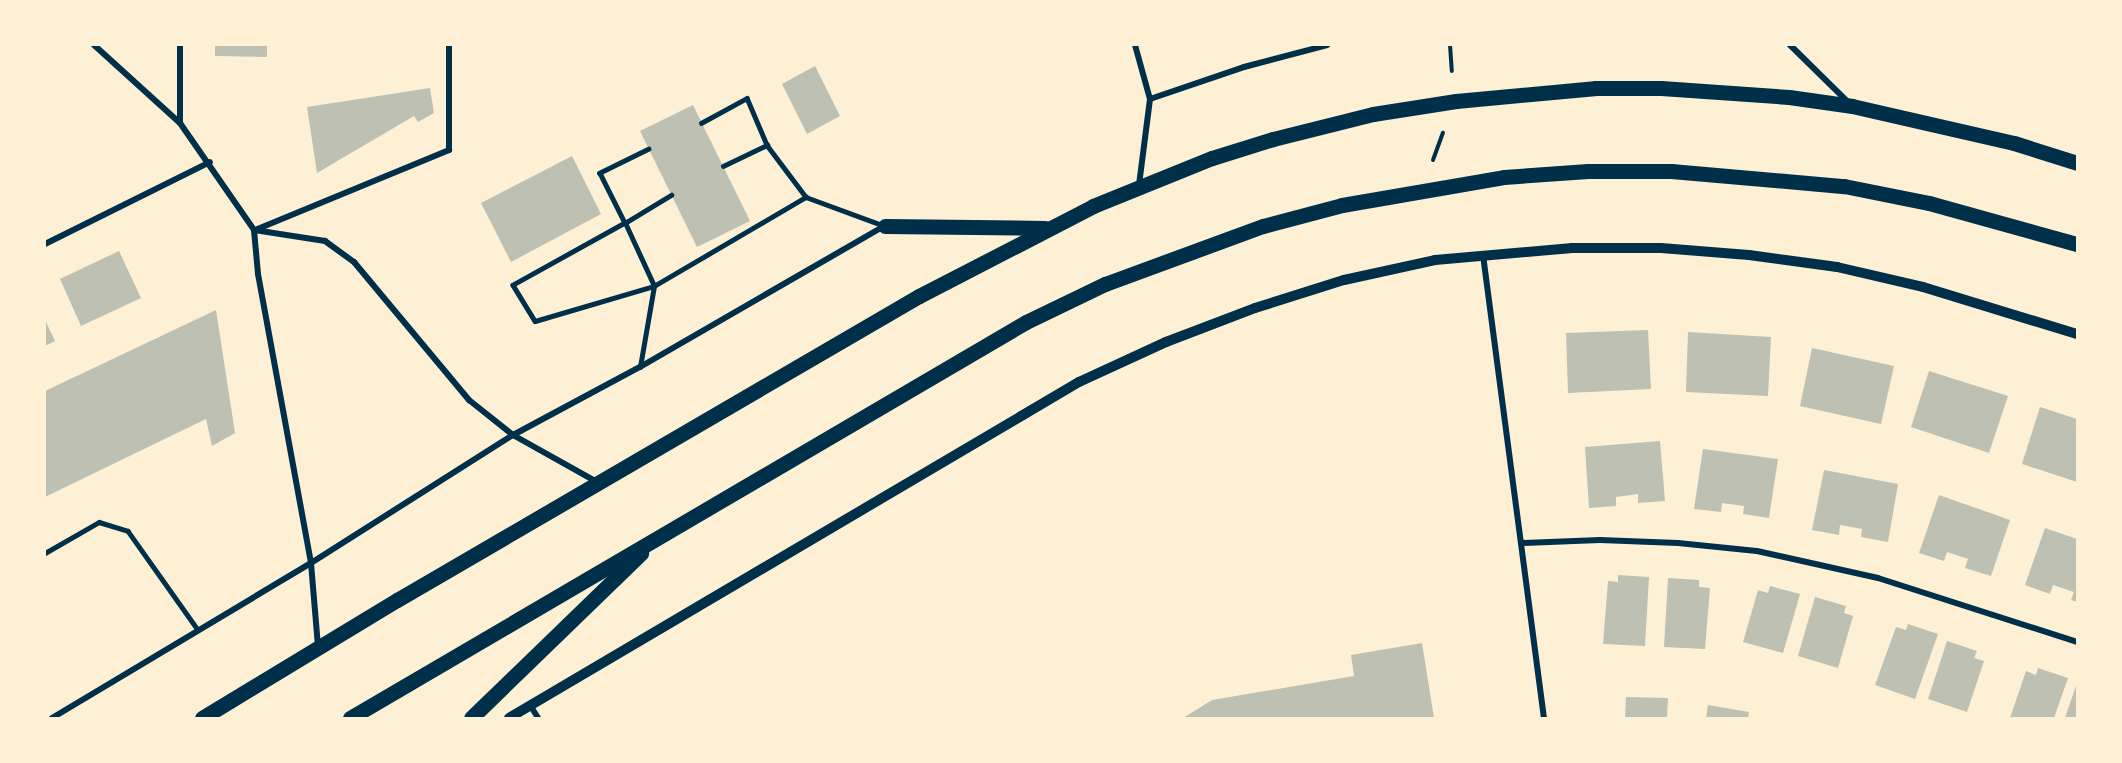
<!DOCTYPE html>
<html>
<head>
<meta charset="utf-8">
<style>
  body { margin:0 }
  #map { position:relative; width:2122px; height:763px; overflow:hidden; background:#fdf0d5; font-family:Overpass,sans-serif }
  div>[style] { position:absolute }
  .building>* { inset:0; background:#bec0b2 }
  .path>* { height:4px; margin:-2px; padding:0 2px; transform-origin:2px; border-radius:2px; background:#003049 }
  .service>* { height:4.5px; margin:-2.25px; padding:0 2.25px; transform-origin:2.25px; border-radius:2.25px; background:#003049 }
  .minor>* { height:6px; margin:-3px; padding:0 3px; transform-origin:3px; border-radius:3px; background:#003049 }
  .tertiary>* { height:10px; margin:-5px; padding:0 5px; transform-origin:5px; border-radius:5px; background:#003049 }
  .primary>* { height:15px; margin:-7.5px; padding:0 7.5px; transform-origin:7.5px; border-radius:7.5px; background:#003049 }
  span { translate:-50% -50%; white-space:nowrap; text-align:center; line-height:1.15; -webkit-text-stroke:6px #fdf0d5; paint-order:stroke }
  .frame { position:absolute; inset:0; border:46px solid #fdf0d5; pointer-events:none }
</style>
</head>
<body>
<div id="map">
  <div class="building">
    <div style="clip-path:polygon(215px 45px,267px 45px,267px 57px,215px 56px)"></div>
    <div style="clip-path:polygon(815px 66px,840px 116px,807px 134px,782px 84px)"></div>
    <div style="clip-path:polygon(430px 88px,434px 113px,418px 122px,414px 116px,317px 173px,307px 107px)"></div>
    <div style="clip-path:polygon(693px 105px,750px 221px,697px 247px,640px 131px)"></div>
    <div style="clip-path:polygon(572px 156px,601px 214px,511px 262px,481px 203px)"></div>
    <div style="clip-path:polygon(119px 251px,141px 298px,81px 326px,60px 279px)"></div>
    <div style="clip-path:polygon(216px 310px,235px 433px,212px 446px,206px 419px,45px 497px,45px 391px)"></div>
    <div style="clip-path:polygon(45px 320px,55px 341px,45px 346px)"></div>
    <div style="clip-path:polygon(1648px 330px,1651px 389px,1568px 393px,1566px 333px)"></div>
    <div style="clip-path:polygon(1688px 332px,1771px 337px,1768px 396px,1686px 392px)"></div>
    <div style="clip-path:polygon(1812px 348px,1894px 366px,1881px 424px,1800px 406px)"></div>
    <div style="clip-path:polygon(1929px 371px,2008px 396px,1989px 453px,1911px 427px)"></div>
    <div style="clip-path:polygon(2040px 407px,2077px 419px,2077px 482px,2022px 464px)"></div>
    <div style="clip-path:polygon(1660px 441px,1665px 501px,1638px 503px,1638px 494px,1616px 497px,1616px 506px,1589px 508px,1585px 447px)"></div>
    <div style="clip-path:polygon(1703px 449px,1778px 459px,1769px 518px,1743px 514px,1744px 506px,1722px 503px,1721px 512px,1694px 509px)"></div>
    <div style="clip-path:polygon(1824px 470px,1898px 484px,1888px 542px,1861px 537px,1862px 529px,1840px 525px,1839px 535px,1812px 530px)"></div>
    <div style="clip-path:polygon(1939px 495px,2010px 520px,1991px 576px,1965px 568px,1968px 559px,1947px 552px,1944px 561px,1919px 553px)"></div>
    <div style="clip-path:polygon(2045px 528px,2077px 539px,2077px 602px,2071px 600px,2074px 592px,2053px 585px,2050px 594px,2025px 585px)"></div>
    <div style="clip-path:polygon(1618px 575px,1649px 577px,1645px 646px,1603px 644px,1608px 581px,1618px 582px)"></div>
    <div style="clip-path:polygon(1668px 578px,1699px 580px,1699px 587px,1710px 588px,1705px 649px,1664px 647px)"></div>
    <div style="clip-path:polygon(1770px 586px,1800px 594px,1783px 653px,1743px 642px,1758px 590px,1768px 593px)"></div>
    <div style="clip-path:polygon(1815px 597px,1846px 606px,1844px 613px,1853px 616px,1838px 668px,1798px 656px)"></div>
    <div style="clip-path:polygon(1908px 624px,1938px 634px,1915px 699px,1875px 685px,1896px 627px,1906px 630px)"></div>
    <div style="clip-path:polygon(1947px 641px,1977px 651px,1974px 658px,1984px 661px,1967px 712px,1928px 699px)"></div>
    <div style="clip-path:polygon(1422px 643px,1434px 718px,1183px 718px,1212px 700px,1354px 676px,1351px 655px)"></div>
    <div style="clip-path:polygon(2038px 668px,2068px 678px,2054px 718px,2010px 718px,2026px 671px,2036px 675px)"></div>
    <div style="clip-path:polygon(2077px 684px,2077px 718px,2065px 718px,2077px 683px)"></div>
    <div style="clip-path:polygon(1626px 697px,1668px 698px,1667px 718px,1625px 718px)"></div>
    <div style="clip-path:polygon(1708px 705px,1749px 712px,1748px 718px,1706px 718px)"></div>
  </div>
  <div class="path">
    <div style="left:1450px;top:45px;width:26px;rotate:86deg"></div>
    <div style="left:1433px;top:160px;width:29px;rotate:-70deg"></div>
  </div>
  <div class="service">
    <div style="left:701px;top:123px;width:52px;rotate:-28.5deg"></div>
    <div style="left:747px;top:98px;width:51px;rotate:66.9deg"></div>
    <div style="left:649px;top:149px;width:55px;rotate:153.9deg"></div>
    <div style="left:600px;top:173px;width:56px;rotate:63.4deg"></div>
    <div style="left:625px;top:223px;width:128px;rotate:151deg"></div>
    <div style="left:513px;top:285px;width:42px;rotate:58.6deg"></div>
    <div style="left:535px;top:321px;width:124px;rotate:-16.4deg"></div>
    <div style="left:654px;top:286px;width:69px;rotate:-114.7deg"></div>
    <div style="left:625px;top:223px;width:54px;rotate:-31.3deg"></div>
    <div style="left:723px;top:166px;width:49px;rotate:-25.5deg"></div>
    <div style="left:767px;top:145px;width:65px;rotate:53.1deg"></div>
    <div style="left:640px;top:367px;width:82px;rotate:-80.2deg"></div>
    <div style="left:654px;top:286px;width:176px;rotate:-30.4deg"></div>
    <div style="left:806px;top:197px;width:81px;rotate:20.2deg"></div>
    <div style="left:45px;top:553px;width:62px;rotate:-29.9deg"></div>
    <div style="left:99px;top:522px;width:30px;rotate:17deg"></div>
    <div style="left:128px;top:531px;width:121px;rotate:54.7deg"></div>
  </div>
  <div class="minor">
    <div style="left:94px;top:45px;width:116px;rotate:42.2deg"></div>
    <div style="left:180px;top:123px;width:130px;rotate:55.3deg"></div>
    <div style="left:254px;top:230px;width:44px;rotate:84.8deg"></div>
    <div style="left:258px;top:274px;width:294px;rotate:79.6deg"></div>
    <div style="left:311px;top:563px;width:83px;rotate:85.2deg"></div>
    <div style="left:1135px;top:45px;width:56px;rotate:74.5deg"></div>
    <div style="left:1150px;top:99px;width:87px;rotate:97.3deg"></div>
    <div style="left:1790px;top:45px;width:80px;rotate:44.5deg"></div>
    <div style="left:1150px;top:99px;width:99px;rotate:-18.8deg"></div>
    <div style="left:1244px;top:67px;width:86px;rotate:-14.8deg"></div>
    <div style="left:180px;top:123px;width:78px;rotate:-90deg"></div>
    <div style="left:254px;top:230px;width:72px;rotate:8.8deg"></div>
    <div style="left:325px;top:241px;width:36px;rotate:36deg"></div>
    <div style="left:354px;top:262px;width:180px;rotate:50.2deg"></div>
    <div style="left:469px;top:400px;width:56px;rotate:38.5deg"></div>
    <div style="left:513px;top:435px;width:96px;rotate:29.2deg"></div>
    <div style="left:255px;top:230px;width:210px;rotate:-22.4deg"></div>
    <div style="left:449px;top:150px;width:105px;rotate:-90deg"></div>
    <div style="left:45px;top:244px;width:184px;rotate:-26.4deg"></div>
    <div style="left:1483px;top:255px;width:467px;rotate:82.5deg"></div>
    <div style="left:1521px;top:543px;width:79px;rotate:-2.2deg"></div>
    <div style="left:1600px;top:540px;width:78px;rotate:2.2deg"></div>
    <div style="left:1678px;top:543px;width:79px;rotate:5.8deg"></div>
    <div style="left:1757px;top:551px;width:124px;rotate:12.6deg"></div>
    <div style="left:1878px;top:578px;width:209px;rotate:17.8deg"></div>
    <div style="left:530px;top:705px;width:15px;rotate:58deg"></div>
    <div style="left:52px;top:718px;width:302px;rotate:-30.9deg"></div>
    <div style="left:311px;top:563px;width:239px;rotate:-32.4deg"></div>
    <div style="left:513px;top:435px;width:144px;rotate:-28.2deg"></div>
    <div style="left:640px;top:367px;width:282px;rotate:-30deg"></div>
  </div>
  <div class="tertiary">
    <div style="left:509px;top:718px;width:662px;rotate:-30.52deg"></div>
    <div style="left:1079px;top:382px;width:96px;rotate:-24.7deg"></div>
    <div style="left:1166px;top:342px;width:95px;rotate:-20.9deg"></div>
    <div style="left:1255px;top:308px;width:93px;rotate:-17.5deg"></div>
    <div style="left:1344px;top:280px;width:93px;rotate:-12.4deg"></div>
    <div style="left:1435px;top:260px;width:138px;rotate:-5deg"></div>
    <div style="left:1572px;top:248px;width:89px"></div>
    <div style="left:1661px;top:248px;width:88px;rotate:4.5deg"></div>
    <div style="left:1749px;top:255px;width:89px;rotate:7.8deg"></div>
    <div style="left:1837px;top:267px;width:88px;rotate:13.1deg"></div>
    <div style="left:1923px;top:287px;width:161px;rotate:17deg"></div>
  </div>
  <div class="primary">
    <div style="left:885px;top:226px;width:160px;rotate:0.7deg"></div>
    <div style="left:202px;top:718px;width:228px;rotate:-31.2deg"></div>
    <div style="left:397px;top:600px;width:604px;rotate:-30.22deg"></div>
    <div style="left:919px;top:296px;width:196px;rotate:-27.3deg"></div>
    <div style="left:1093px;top:206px;width:128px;rotate:-22deg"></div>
    <div style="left:1212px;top:158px;width:64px;rotate:-17.3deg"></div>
    <div style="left:1273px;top:139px;width:103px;rotate:-14deg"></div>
    <div style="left:1373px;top:114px;width:84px;rotate:-8.9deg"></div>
    <div style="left:1456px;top:101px;width:141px;rotate:-5.3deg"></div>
    <div style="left:1596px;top:88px;width:65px"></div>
    <div style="left:1661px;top:88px;width:128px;rotate:4deg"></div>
    <div style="left:1789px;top:97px;width:64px;rotate:8.1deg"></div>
    <div style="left:1852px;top:106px;width:166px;rotate:12.9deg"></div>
    <div style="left:2014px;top:143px;width:66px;rotate:17.6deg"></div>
    <div style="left:350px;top:718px;width:783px;rotate:-30.36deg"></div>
    <div style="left:1026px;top:322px;width:88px;rotate:-25.7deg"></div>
    <div style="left:1105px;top:284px;width:168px;rotate:-20.2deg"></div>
    <div style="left:1263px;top:226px;width:82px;rotate:-14.9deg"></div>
    <div style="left:1342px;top:205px;width:164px;rotate:-9.8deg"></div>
    <div style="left:1504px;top:177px;width:84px;rotate:-4.1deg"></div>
    <div style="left:1588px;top:171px;width:83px"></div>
    <div style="left:1671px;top:171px;width:174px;rotate:5deg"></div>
    <div style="left:1844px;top:186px;width:87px;rotate:11.3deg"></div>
    <div style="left:1929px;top:203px;width:154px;rotate:15.5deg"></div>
    <div style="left:471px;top:718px;width:237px;rotate:-44.1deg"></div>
  </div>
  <div class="frame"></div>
</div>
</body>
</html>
